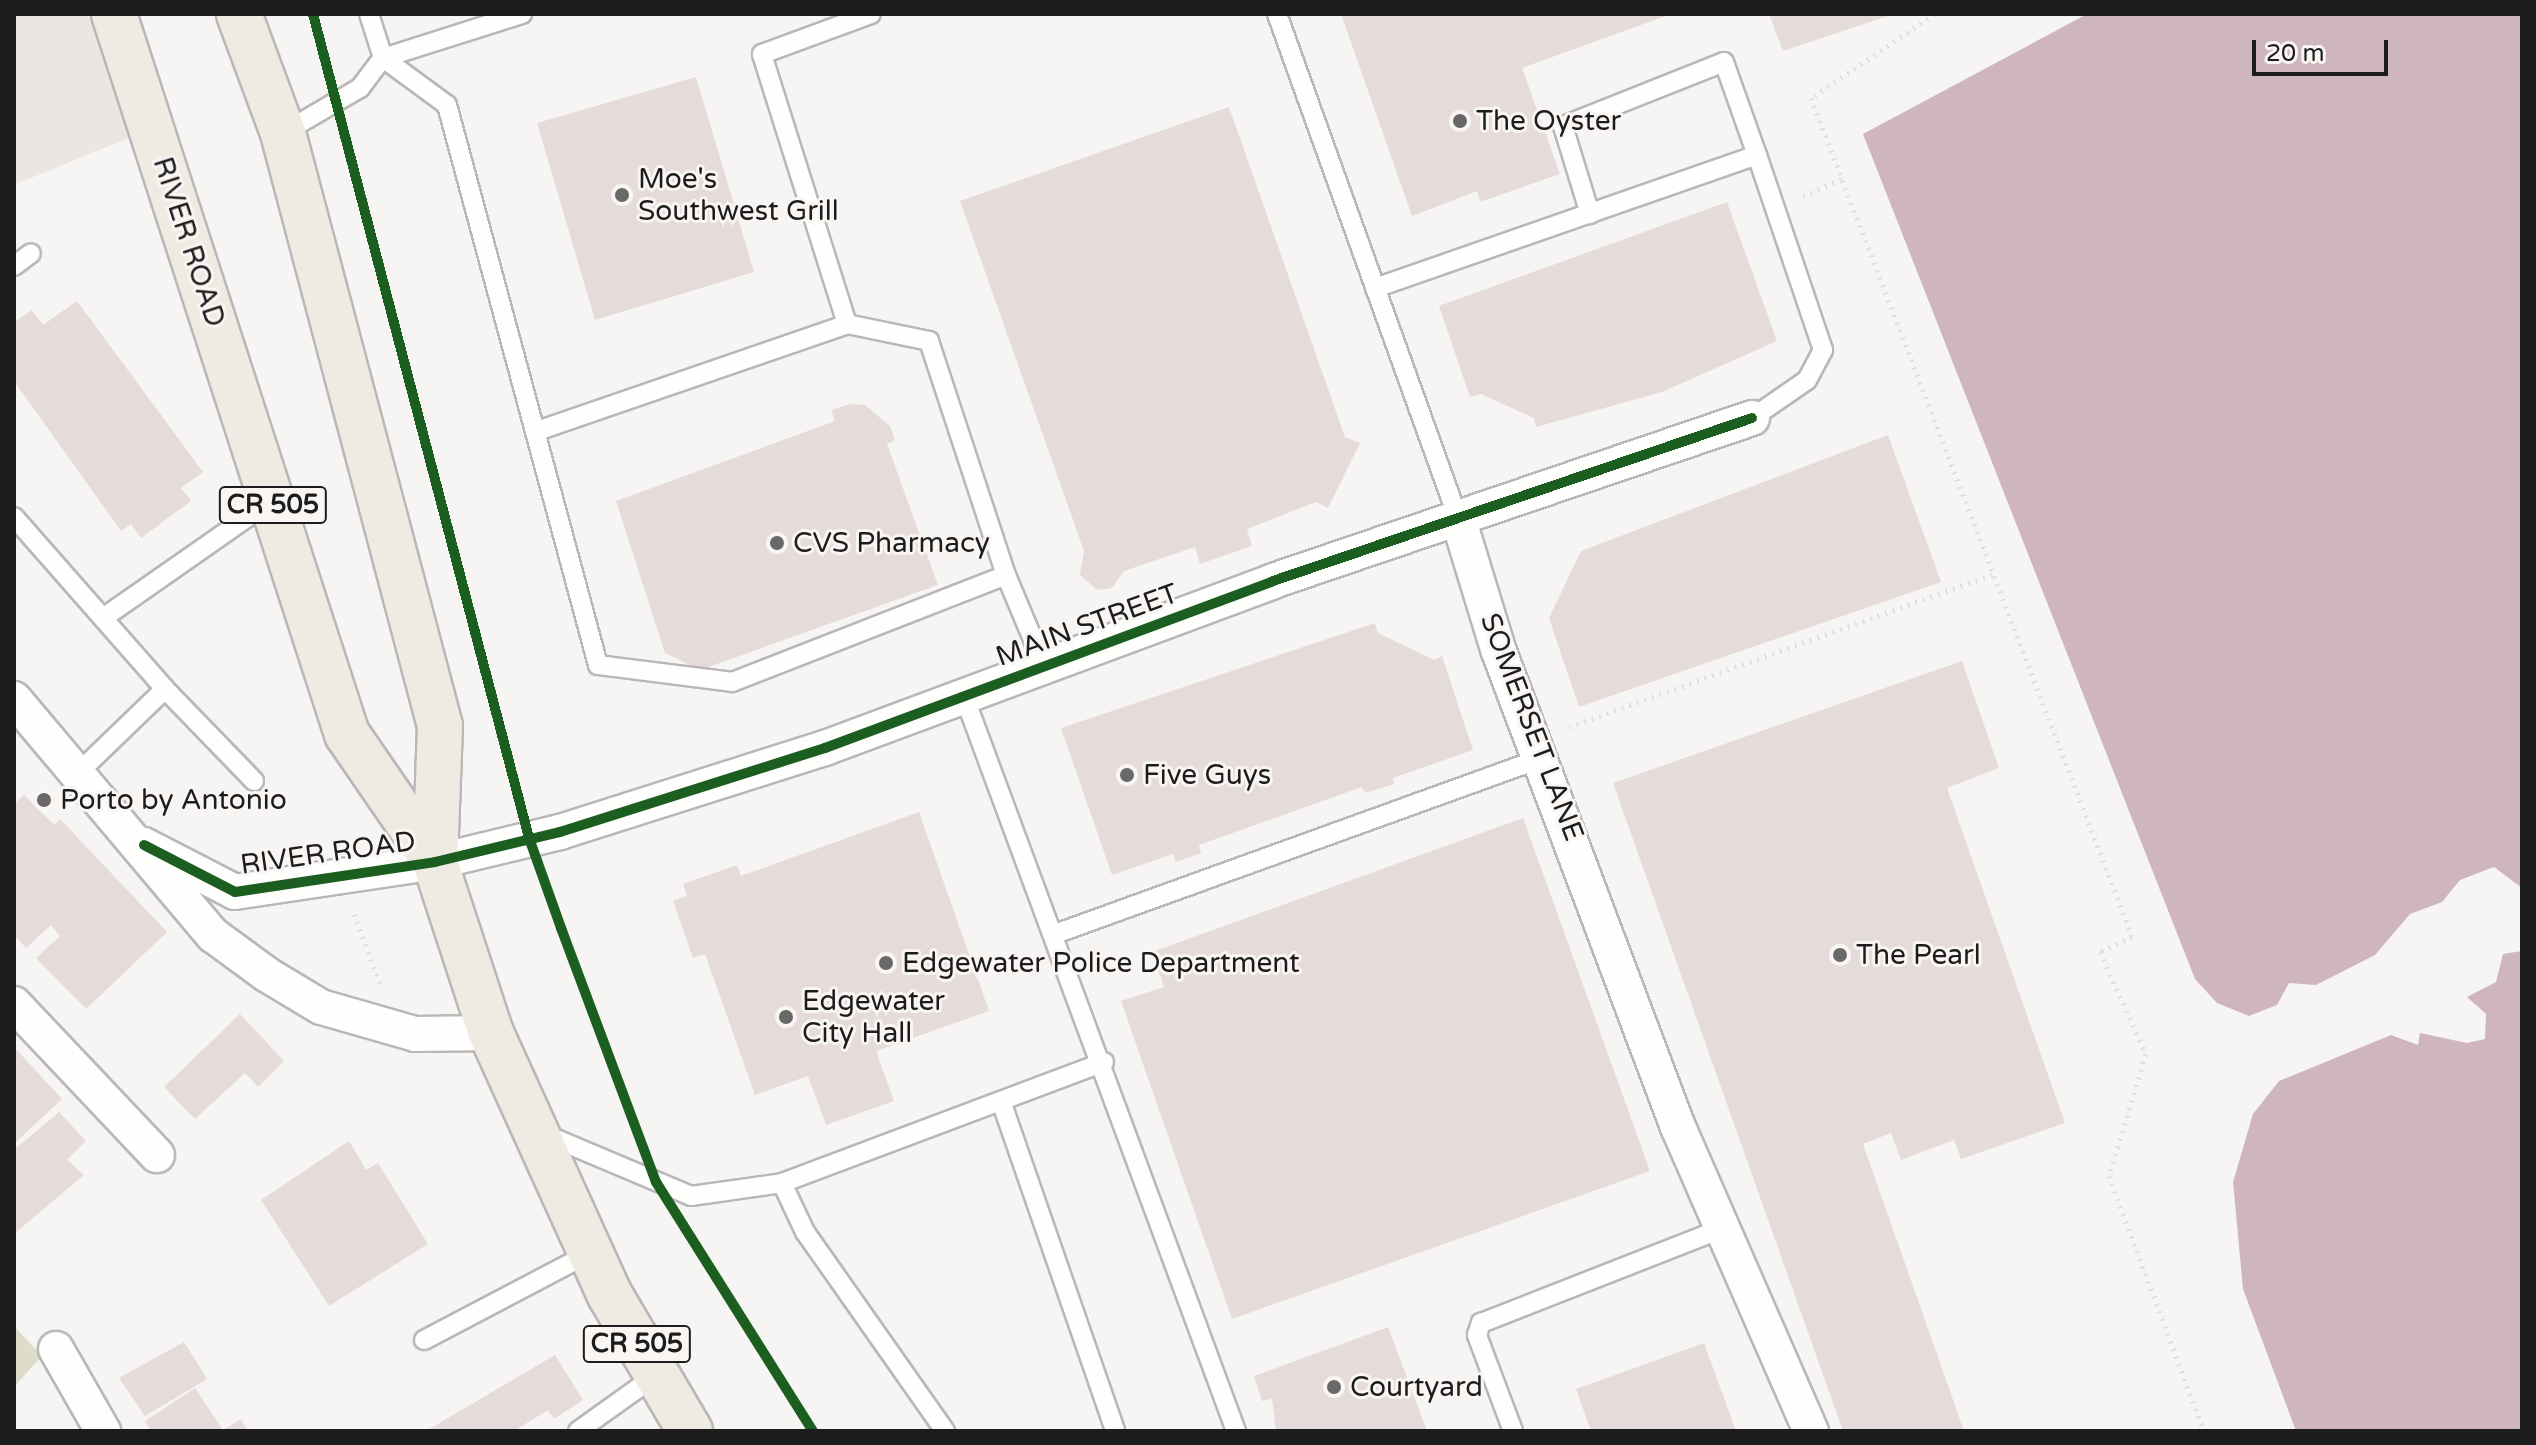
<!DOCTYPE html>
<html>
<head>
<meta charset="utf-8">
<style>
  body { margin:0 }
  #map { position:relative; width:2536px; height:1445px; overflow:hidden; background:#f7f5f4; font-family:"Varela Round",sans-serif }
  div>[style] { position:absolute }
  .built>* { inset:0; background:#ece6e3 }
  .green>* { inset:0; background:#deddc9 }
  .water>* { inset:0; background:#ceb5c0 }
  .building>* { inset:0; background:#e5dbda }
  .path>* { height:5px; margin-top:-2.5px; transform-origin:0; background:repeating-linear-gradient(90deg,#dfdfde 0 2px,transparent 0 8px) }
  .roads { filter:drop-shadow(2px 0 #b9b7b7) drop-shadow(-2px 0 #b9b7b7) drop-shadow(0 2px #b9b7b7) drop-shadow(0 -2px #b9b7b7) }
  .lane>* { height:18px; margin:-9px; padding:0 9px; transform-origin:9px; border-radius:9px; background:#fefefd }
  .street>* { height:34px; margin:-17px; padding:0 17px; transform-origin:17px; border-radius:17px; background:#fefefd }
  .primary>* { height:44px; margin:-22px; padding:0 22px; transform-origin:22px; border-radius:22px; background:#f0ebe2 }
  .cycleway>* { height:10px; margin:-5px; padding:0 5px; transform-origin:5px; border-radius:5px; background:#1b5e20 }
  .dots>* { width:22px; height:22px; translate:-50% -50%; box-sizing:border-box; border:4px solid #f8f5f3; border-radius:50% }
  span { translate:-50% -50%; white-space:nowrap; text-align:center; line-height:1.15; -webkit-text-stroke:6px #f8f5f3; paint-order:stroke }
  .shield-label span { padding:2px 6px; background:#f8f5f3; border:2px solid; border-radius:6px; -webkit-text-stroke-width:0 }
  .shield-label { font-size:26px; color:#1d1c1c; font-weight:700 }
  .poi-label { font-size:28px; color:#1d1c1c }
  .left { translate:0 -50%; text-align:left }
  .street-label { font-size:28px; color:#1d1c1c }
  .frame { position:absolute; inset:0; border:16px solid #1d1c1c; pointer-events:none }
  .scale { position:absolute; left:2252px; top:40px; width:136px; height:36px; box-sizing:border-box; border:4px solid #1d1c1c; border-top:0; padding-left:10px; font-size:24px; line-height:28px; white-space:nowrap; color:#1d1c1c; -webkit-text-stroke:6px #f8f5f3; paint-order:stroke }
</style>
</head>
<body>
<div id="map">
  <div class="built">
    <div style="clip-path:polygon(14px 14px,114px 14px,153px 128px,14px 185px)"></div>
  </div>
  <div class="green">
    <div style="clip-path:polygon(14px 1326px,42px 1356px,14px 1387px)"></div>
  </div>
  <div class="water">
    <div style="clip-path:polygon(2087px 14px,2522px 14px,2522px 888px,2494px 867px,2460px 880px,2442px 902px,2410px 914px,2375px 955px,2316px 985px,2289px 983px,2277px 1005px,2249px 1016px,2217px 1003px,2195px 979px,1863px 134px)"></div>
    <div style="clip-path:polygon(2522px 951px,2522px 1431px,2296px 1431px,2243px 1289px,2233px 1182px,2253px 1114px,2279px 1081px,2391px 1035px,2418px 1045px,2420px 1033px,2467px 1043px,2485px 1039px,2486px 1014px,2467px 997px,2496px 982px,2503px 954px)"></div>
  </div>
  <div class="building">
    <div style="clip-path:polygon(1341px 14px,1671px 14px,1522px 68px,1560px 174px,1480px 202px,1477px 191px,1412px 216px)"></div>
    <div style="clip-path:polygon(1769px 14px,1891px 14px,1891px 15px,1783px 51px)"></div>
    <div style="clip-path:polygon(696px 77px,754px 272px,595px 320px,537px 123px)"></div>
    <div style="clip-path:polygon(1229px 107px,1345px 437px,1360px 443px,1328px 508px,1316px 502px,1247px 529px,1252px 546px,1200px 564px,1195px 547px,1124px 571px,1112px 588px,1097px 590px,1080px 575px,1084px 551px,960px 201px)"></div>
    <div style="clip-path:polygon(1727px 202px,1777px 341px,1662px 392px,1536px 427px,1534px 418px,1481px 394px,1470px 397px,1439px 306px)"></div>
    <div style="clip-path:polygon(77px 301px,203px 472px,181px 488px,191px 501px,141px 538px,131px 524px,121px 531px,14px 381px,14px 322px,32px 310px,43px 325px)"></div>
    <div style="clip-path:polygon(850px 404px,865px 405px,890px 426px,895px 440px,887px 444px,938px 585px,700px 670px,665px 653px,616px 501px,835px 421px,831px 410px)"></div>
    <div style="clip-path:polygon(1888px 435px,1941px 582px,1579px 707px,1549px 618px,1581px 551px)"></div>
    <div style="clip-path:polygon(1375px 623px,1378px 633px,1434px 660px,1442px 656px,1473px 750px,1393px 778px,1394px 784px,1365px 793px,1362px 787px,1199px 845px,1201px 853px,1176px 862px,1173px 854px,1112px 875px,1061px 728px)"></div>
    <div style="clip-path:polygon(1962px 661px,1999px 768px,1947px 788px,2065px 1123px,1961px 1159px,1954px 1140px,1901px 1160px,1891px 1133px,1863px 1144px,1964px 1431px,1843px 1431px,1613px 783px)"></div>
    <div style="clip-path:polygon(24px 795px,54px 825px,60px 819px,167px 932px,86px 1009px,36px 958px,60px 936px,51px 925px,26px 948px,14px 935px,14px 804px)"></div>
    <div style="clip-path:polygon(919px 812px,989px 1011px,876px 1051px,894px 1101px,826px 1125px,808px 1076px,755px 1095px,705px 954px,693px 958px,673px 901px,687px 896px,683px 884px,737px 865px,741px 876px)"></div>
    <div style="clip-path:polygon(1523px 818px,1650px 1171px,1232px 1319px,1121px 1001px,1164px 987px,1152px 952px)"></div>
    <div style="clip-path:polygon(240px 1014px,284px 1061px,258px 1087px,245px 1073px,195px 1119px,164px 1087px)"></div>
    <div style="clip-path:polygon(14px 1047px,62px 1099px,14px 1144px)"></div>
    <div style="clip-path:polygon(59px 1112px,86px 1141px,67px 1160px,84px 1175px,14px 1234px,14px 1150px)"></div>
    <div style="clip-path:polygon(349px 1141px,366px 1170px,378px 1163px,428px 1244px,329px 1306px,261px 1200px)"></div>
    <div style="clip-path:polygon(1388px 1327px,1427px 1431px,1276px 1431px,1272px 1399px,1262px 1401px,1254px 1376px)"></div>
    <div style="clip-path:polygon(184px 1342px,207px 1379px,145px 1416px,119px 1378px)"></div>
    <div style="clip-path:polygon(1704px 1343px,1736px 1431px,1591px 1431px,1576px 1389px)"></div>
    <div style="clip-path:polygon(555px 1355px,583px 1400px,554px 1419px,548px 1410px,514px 1431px,426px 1431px)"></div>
    <div style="clip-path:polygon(195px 1388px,223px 1430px,241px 1419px,248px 1431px,151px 1431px,145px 1421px)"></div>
  </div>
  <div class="path">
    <div style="left:1935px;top:14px;width:150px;rotate:145.9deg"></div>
    <div style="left:1811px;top:98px;width:897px;rotate:69.04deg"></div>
    <div style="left:2132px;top:936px;width:36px;rotate:153deg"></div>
    <div style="left:2100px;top:952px;width:112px;rotate:65.7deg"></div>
    <div style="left:2146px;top:1054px;width:127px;rotate:106.9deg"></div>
    <div style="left:2109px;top:1176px;width:272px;rotate:69.6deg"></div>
    <div style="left:1803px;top:196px;width:43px;rotate:-23.6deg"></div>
    <div style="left:1569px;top:727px;width:452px;rotate:-19.8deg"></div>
    <div style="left:354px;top:914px;width:74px;rotate:69.4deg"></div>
  </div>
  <div class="roads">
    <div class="lane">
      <div style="left:369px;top:14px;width:46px;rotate:72.3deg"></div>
      <div style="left:383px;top:58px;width:79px;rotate:36.3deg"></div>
      <div style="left:447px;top:105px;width:580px;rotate:74.91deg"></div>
      <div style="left:598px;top:665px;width:135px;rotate:7.2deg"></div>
      <div style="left:732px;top:682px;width:294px;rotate:-21.3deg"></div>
      <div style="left:1277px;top:14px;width:536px;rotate:70.25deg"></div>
      <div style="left:283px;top:133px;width:89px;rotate:-30.3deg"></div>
      <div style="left:360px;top:88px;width:38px;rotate:-53deg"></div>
      <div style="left:383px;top:58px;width:146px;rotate:-17.6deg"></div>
      <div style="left:1590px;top:214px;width:92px;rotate:-107.1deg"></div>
      <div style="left:1563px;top:126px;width:173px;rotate:-21.7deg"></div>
      <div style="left:1724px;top:62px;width:99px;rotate:70.5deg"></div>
      <div style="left:14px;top:266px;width:21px;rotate:-37deg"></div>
      <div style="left:1375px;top:288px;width:404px;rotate:-19.2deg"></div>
      <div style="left:1757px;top:155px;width:206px;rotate:71.3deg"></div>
      <div style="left:1823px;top:350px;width:34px;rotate:118deg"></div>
      <div style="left:1807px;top:380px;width:67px;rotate:145.4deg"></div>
      <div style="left:847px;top:324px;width:283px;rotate:-107.5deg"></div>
      <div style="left:762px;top:54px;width:116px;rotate:-20.2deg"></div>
      <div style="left:540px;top:430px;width:325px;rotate:-19deg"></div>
      <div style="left:847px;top:324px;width:84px;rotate:11.7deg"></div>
      <div style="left:929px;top:341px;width:246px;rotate:71.8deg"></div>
      <div style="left:1006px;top:575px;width:99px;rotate:67.3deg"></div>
      <div style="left:14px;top:517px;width:229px;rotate:48.7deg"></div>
      <div style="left:103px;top:618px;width:206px;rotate:-34.9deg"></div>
      <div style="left:964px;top:696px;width:784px;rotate:69.69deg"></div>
      <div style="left:78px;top:773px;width:121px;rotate:-44deg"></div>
      <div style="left:165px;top:689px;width:128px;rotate:45.9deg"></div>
      <div style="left:1055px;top:934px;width:518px;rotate:-19.87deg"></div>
      <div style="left:1001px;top:1101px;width:349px;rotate:70.9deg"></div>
      <div style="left:542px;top:1133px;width:162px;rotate:22.9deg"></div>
      <div style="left:691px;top:1196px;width:92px;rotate:-8.1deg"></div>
      <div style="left:424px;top:1340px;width:187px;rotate:-27.7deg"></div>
      <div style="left:578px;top:1431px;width:95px;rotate:-35.5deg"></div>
      <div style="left:945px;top:1431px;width:243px;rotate:-125.1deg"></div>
      <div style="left:805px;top:1232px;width:54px;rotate:-115.1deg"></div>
      <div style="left:782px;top:1183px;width:344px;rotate:-20.6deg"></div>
      <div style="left:1513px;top:1431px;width:103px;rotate:-110.6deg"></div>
      <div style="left:1477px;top:1335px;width:13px;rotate:-72deg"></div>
      <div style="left:1481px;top:1323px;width:258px;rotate:-21.4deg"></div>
    </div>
    <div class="street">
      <div style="left:1458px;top:518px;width:137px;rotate:73deg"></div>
      <div style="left:1498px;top:649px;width:511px;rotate:69.37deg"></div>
      <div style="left:1678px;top:1127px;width:332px;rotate:66.4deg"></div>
      <div style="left:14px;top:699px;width:309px;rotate:49.9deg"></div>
      <div style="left:213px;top:935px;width:66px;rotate:36.3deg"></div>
      <div style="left:266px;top:974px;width:64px;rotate:31deg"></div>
      <div style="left:321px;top:1007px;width:98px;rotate:16deg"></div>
      <div style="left:415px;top:1034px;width:76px;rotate:-0.8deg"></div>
      <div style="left:144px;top:845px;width:102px;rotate:27.3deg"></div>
      <div style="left:235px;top:892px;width:202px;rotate:-8.5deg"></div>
      <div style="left:435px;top:862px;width:129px;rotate:-13.5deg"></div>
      <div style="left:560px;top:832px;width:278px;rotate:-17.6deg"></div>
      <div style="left:825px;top:748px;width:478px;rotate:-20.4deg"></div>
      <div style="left:1273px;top:581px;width:506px;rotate:-18.79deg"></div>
      <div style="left:14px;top:1004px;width:208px;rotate:46.6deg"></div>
      <div style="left:56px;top:1349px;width:95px;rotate:60.2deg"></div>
    </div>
    <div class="primary">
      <div style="left:114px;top:14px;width:757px;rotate:72.07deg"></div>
      <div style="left:347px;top:734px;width:155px;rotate:55.5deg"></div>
      <div style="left:435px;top:862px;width:180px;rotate:71.9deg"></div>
      <div style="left:491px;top:1033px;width:288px;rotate:65.6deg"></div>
      <div style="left:610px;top:1295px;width:158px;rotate:59.5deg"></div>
      <div style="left:239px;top:14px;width:127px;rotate:69.7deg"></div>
      <div style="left:283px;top:133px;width:613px;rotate:75.17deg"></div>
      <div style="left:440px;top:726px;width:136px;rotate:92.1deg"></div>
    </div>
  </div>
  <div class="cycleway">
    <div style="left:313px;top:14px;width:852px;rotate:75.31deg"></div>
    <div style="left:529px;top:838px;width:96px;rotate:70.4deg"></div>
    <div style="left:561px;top:928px;width:271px;rotate:69.5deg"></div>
    <div style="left:656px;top:1182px;width:294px;rotate:57.8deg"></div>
    <div style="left:144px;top:845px;width:102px;rotate:27.3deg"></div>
    <div style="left:235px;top:892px;width:202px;rotate:-8.5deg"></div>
    <div style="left:435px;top:862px;width:129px;rotate:-13.5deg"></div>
    <div style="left:560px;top:832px;width:278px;rotate:-17.6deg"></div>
    <div style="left:825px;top:748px;width:478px;rotate:-20.4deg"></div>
    <div style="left:1273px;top:581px;width:506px;rotate:-18.79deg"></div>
  </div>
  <div class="dots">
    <div style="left:1460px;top:121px;background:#696868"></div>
    <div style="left:622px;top:195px;background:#696868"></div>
    <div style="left:777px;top:543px;background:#696868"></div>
    <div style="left:1127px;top:775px;background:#696868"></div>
    <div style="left:44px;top:800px;background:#696868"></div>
    <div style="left:1840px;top:955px;background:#696868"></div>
    <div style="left:886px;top:963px;background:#696868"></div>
    <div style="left:786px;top:1017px;background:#696868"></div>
    <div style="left:1334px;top:1387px;background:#696868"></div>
  </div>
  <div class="shield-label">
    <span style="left:273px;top:505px">CR 505</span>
    <span style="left:637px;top:1344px">CR 505</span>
  </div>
  <div class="poi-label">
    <span class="left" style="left:1476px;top:121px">The Oyster</span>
    <span class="left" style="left:638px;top:195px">Moe's<br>Southwest Grill</span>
    <span class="left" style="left:793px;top:543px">CVS Pharmacy</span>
    <span class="left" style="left:1143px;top:775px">Five Guys</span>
    <span class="left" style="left:60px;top:800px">Porto by Antonio</span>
    <span class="left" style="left:1856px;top:955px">The Pearl</span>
    <span class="left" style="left:902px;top:963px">Edgewater Police Department</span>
    <span class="left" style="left:802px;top:1017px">Edgewater<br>City Hall</span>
    <span class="left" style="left:1350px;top:1387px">Courtyard</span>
  </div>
  <div class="street-label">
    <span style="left:189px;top:242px;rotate:72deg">RIVER ROAD</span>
    <span style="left:1087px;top:625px;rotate:-20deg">MAIN STREET</span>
    <span style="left:1532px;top:727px;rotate:69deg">SOMERSET LANE</span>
    <span style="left:328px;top:853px;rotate:-8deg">RIVER ROAD</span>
  </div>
  <div class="frame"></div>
  <div class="scale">20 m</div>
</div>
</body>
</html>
